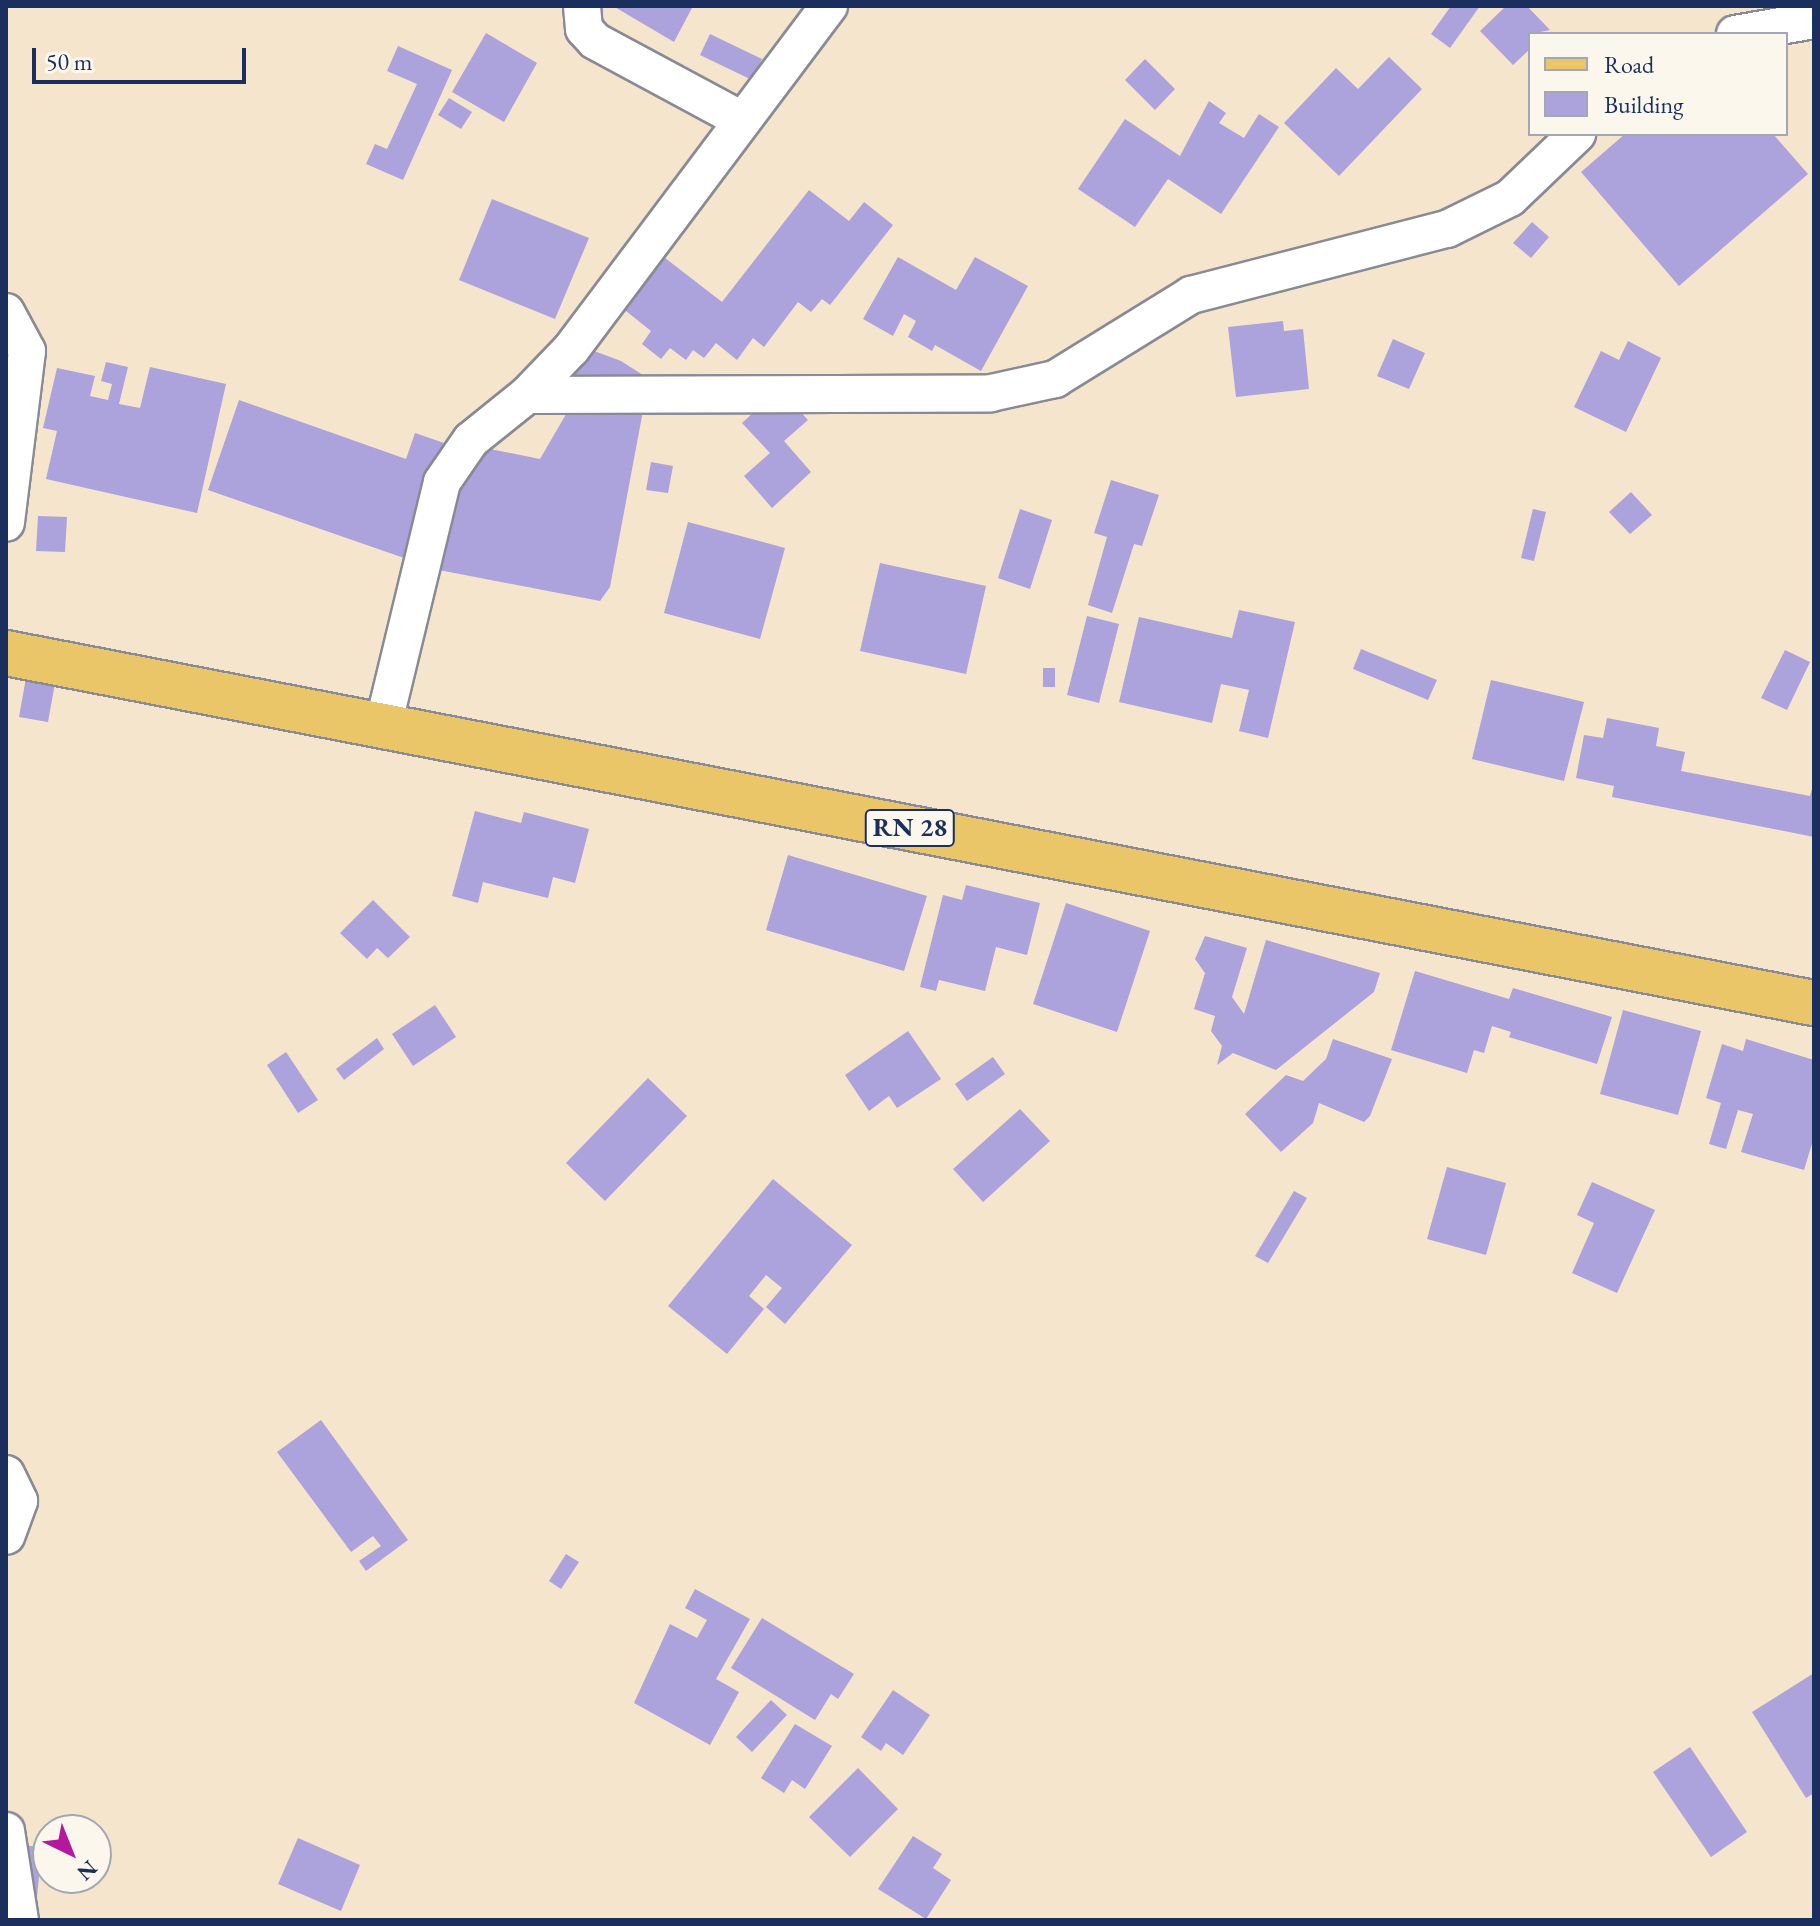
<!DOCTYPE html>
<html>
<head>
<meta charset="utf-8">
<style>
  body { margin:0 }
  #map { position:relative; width:1820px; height:1926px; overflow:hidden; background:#f5e5cd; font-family:"EB Garamond",serif }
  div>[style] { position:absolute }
  .building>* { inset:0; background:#aca2dc }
  .roads { filter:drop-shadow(2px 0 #888a96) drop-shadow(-2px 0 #888a96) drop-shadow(0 2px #888a96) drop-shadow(0 -2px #888a96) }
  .minor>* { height:36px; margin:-18px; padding:0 18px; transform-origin:18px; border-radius:18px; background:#fff }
  .major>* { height:44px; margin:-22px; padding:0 22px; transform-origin:22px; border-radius:22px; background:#ebc669 }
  span { translate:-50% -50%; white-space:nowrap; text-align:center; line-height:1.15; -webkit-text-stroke:6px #fbf7ec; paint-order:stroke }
  .shield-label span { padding:2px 6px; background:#fbf7ec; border:2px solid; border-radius:6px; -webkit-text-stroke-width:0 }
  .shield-label { font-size:26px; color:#1b2f5e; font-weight:700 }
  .frame { position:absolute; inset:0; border:8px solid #1b2f5e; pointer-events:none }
  .legend { position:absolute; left:1528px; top:32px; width:260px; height:104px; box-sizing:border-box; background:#fbf7ec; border:2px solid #a1a7b3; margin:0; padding:10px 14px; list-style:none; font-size:24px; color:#1b2f5e }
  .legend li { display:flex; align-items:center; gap:16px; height:40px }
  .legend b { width:40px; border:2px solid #a1a7b3 }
  .north { position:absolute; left:32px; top:1814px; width:80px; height:80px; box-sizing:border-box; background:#fbf7ec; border:2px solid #a1a7b3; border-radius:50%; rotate:137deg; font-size:22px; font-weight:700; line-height:32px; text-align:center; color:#1b2f5e }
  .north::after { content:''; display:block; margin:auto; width:28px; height:36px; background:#b5179e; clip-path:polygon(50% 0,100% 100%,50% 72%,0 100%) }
  .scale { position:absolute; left:32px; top:48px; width:214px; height:36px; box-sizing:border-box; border:4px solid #1b2f5e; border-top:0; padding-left:10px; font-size:24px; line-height:28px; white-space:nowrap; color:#1b2f5e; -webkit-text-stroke:6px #fbf7ec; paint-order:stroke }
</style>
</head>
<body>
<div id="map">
  <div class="building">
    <div style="clip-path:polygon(613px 6px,693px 6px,674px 42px)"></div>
    <div style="clip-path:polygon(1451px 6px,1480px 6px,1450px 48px,1431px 34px)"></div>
    <div style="clip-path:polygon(1506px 6px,1527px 6px,1550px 30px,1530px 34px,1530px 49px,1513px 65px,1480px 31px)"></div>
    <div style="clip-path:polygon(486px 33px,537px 63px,504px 122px,452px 92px)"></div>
    <div style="clip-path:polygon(710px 34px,762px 59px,752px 80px,700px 55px)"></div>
    <div style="clip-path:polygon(398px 46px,452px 70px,403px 180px,366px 164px,375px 144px,387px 149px,417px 84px,387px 71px)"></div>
    <div style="clip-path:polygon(1389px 57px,1422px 89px,1339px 176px,1284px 123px,1336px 68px,1358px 89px)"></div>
    <div style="clip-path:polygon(1145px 59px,1175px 89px,1155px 110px,1125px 80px)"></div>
    <div style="clip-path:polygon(449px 98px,472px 112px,461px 129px,438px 115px)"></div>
    <div style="clip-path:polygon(1209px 101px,1226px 113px,1219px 123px,1244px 138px,1259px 114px,1279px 127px,1221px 214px,1168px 179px,1135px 227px,1078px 189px,1125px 119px,1180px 156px)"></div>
    <div style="clip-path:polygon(1625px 134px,1773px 134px,1808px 174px,1679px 286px,1581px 172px)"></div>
    <div style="clip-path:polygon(809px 190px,849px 221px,864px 202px,893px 225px,830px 305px,822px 299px,811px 312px,798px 302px,764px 347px,753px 338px,737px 360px,716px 343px,704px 358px,693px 350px,686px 360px,670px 348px,661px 359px,642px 344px,651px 331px,616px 303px,656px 251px,722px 302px)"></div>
    <div style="clip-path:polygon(492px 199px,589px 238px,555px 319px,459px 280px)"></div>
    <div style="clip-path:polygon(1532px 222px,1549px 237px,1531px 258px,1513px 243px)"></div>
    <div style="clip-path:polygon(898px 257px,956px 290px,975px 257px,1028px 286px,981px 371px,935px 345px,932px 351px,908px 337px,916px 321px,904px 314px,893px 336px,863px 319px)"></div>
    <div style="clip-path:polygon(1283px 321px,1284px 331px,1303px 329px,1309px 389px,1236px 397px,1228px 327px)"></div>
    <div style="clip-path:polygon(1393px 339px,1425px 353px,1409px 389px,1377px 376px)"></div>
    <div style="clip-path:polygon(1628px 341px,1661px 358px,1626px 432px,1574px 407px,1601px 351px,1619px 360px)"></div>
    <div style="clip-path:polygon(586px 348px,621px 361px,696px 409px,645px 400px,610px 587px,600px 601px,439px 570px,459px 471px,475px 446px,540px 459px,576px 397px,561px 387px)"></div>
    <div style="clip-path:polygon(106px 362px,128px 367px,119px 404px,140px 408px,150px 367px,226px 384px,197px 513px,46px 479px,57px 431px,43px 428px,57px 368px,95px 376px,90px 396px,108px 400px,112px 384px,101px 381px)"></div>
    <div style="clip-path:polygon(779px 389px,808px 420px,784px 441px,811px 472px,772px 508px,744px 476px,770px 453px,742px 423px)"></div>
    <div style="clip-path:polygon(239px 400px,406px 459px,415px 433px,447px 444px,407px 559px,208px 490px)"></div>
    <div style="clip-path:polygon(651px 462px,673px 466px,668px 493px,646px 490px)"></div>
    <div style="clip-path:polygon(1111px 480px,1159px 495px,1142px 546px,1134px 544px,1112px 613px,1088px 605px,1107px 537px,1094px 533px)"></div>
    <div style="clip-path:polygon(1631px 492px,1652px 515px,1630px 534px,1609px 512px)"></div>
    <div style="clip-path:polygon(1020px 509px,1052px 520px,1030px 589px,998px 578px)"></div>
    <div style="clip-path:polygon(1533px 509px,1546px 512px,1534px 561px,1521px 558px)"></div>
    <div style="clip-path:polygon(38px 516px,67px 517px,65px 552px,36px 551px)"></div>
    <div style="clip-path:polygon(688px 522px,785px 548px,760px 639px,664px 613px)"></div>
    <div style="clip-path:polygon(880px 563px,986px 586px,966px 674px,860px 651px)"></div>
    <div style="clip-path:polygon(1239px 610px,1295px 622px,1268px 738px,1239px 731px,1249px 690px,1221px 684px,1212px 723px,1119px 702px,1139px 617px,1232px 638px)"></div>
    <div style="clip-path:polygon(1087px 616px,1119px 624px,1099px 703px,1067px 695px)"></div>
    <div style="clip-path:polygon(1361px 649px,1437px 680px,1428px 700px,1353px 669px)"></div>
    <div style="clip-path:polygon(1785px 650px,1810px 662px,1787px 710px,1761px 698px)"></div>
    <div style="clip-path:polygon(1043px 668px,1055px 668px,1055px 687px,1043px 687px)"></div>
    <div style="clip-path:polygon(26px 678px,55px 683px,48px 722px,19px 717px)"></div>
    <div style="clip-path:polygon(1491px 680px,1584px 702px,1564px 781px,1472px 759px)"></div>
    <div style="clip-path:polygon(1607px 718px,1659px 728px,1656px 746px,1685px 752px,1681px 771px,1810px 796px,1814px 782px,1814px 837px,1612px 797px,1614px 786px,1576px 778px,1584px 735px,1603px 738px)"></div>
    <div style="clip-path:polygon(475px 811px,521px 823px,524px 812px,589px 829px,575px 883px,553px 877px,548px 898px,483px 882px,478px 903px,452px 896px)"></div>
    <div style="clip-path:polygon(788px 855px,927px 896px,904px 971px,766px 930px)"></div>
    <div style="clip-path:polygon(966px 885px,1040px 903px,1027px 955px,996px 947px,985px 991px,939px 980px,936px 991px,920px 987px,943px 895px,962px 900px)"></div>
    <div style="clip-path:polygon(373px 900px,410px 937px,388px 958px,377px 948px,367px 959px,340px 933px)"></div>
    <div style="clip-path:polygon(1066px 903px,1150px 931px,1117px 1032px,1033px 1004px)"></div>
    <div style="clip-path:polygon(1205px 936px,1247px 948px,1232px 997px,1244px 1014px,1266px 940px,1380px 973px,1374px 992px,1276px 1070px,1233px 1053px,1217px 1065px,1222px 1046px,1211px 1031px,1215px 1016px,1194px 1009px,1205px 973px,1195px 959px)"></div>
    <div style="clip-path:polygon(1415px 971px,1509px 999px,1513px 988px,1612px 1017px,1597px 1064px,1509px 1037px,1511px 1032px,1492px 1026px,1484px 1053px,1474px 1050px,1467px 1073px,1391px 1050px)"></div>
    <div style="clip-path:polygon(435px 1005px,456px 1037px,413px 1066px,392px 1034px)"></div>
    <div style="clip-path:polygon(1623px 1010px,1701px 1031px,1678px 1115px,1600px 1094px)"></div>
    <div style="clip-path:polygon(908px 1031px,941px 1079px,897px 1108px,889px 1096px,869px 1111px,845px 1075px)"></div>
    <div style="clip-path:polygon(377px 1038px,384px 1049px,344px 1080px,336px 1069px)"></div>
    <div style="clip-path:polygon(1333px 1039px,1392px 1059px,1370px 1116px,1364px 1122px,1319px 1103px,1313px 1123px,1281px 1152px,1245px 1114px,1286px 1075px,1303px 1081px,1326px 1059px)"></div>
    <div style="clip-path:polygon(1746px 1039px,1814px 1060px,1814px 1137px,1804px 1170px,1741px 1152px,1753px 1114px,1738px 1110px,1726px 1149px,1709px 1144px,1721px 1103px,1706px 1098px,1722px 1044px,1743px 1051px)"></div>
    <div style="clip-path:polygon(286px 1052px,318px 1100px,298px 1113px,267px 1065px)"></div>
    <div style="clip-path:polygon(993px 1057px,1005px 1074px,967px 1101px,955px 1084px)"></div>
    <div style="clip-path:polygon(648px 1078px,687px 1116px,605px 1201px,566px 1163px)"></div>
    <div style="clip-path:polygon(1020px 1109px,1050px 1141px,983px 1202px,953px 1169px)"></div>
    <div style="clip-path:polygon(1447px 1167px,1506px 1183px,1486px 1255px,1427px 1239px)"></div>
    <div style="clip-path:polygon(773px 1179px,852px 1245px,785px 1324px,766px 1307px,782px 1288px,766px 1275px,749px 1296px,764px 1309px,727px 1354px,668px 1306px)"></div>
    <div style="clip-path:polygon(1592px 1182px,1655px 1210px,1617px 1293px,1572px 1273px,1594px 1223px,1577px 1215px)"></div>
    <div style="clip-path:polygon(1294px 1191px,1307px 1198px,1268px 1263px,1255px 1256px)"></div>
    <div style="clip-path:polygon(321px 1420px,408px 1540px,366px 1571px,359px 1561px,381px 1546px,373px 1536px,351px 1552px,277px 1452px)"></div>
    <div style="clip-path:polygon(566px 1554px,579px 1562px,561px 1589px,549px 1581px)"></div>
    <div style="clip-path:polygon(695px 1589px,750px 1619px,716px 1679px,739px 1692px,710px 1745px,634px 1703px,670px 1624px,697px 1638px,707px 1620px,685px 1608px)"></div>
    <div style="clip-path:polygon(762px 1618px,854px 1674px,838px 1699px,831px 1694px,815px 1720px,731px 1668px)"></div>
    <div style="clip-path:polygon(1814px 1673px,1814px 1793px,1806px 1798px,1752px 1712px)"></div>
    <div style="clip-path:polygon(893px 1690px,930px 1715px,903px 1755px,886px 1743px,881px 1751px,861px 1737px)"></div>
    <div style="clip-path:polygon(771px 1700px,787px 1715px,752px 1752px,736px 1737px)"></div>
    <div style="clip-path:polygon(795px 1724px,832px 1746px,805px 1789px,792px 1780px,784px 1793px,761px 1778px)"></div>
    <div style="clip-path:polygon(1690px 1747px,1747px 1832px,1711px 1857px,1653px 1772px)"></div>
    <div style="clip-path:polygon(858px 1768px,898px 1809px,850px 1857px,809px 1817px)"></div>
    <div style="clip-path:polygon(913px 1836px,942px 1854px,933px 1868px,951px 1880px,926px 1919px,878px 1889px)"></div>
    <div style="clip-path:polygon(298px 1838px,360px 1865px,341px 1911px,278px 1884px)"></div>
    <div style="clip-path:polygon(20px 1845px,42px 1847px,37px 1897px,15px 1896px)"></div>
  </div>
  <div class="roads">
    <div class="minor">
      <div style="left:582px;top:6px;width:23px;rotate:85deg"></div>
      <div style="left:584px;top:29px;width:16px;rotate:47deg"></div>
      <div style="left:595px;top:41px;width:167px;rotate:28.3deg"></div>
      <div style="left:1735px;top:34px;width:80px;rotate:-10deg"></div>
      <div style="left:6px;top:312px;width:44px;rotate:61.7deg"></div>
      <div style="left:27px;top:351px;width:173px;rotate:97deg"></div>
      <div style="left:527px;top:395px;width:464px;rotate:-0.2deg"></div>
      <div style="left:991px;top:393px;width:66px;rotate:-12.3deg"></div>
      <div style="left:1055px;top:379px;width:160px;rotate:-31.7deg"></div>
      <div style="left:1191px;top:295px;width:264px;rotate:-14.5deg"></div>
      <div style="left:1447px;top:229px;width:70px;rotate:-26.2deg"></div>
      <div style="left:1510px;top:198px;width:93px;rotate:-43.7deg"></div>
      <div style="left:383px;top:726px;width:251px;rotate:-76.4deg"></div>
      <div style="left:442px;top:482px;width:51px;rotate:-55.4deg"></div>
      <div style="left:471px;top:440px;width:72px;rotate:-38.8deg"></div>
      <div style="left:527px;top:395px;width:65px;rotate:-46.2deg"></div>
      <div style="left:572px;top:348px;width:428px;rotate:-53.1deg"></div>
      <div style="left:6px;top:1474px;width:30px;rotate:64deg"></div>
      <div style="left:19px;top:1501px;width:37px;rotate:110deg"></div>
      <div style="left:6px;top:1831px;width:90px;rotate:81.1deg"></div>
    </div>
    <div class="major">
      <div style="left:6px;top:653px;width:1842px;rotate:10.96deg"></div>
    </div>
  </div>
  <div class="shield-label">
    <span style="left:910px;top:828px">RN 28</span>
  </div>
  <div class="frame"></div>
  <ul class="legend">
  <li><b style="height:10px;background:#ebc669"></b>Road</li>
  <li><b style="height:22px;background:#aca2dc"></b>Building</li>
  </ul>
  <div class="north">N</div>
  <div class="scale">50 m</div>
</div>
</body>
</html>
